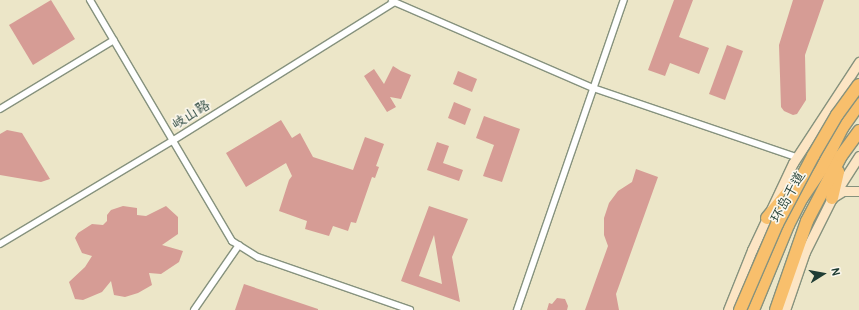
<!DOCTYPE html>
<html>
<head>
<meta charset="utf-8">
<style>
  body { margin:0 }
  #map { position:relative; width:859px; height:310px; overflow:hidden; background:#ece6c8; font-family:Pangolin,"LXGW WenKai TC",sans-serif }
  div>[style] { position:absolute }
  .building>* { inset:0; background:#d69c95 }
  .roads { filter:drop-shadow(1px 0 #86927e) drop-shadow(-1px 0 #86927e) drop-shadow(0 1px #86927e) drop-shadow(0 -1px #86927e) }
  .street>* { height:6px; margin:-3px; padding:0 3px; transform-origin:3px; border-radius:3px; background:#fff }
  .secondary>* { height:9px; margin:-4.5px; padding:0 4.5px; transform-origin:4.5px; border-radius:4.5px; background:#fce5c4 }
  .highway>* { height:12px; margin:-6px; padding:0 6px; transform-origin:6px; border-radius:6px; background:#f8bf6c }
  .bridges { filter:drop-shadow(1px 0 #86927e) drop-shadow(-1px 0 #86927e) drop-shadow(0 1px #86927e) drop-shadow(0 -1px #86927e) }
  .highway-bridge>* { height:12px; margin:-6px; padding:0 6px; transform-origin:6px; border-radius:6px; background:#f8bf6c }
  span { translate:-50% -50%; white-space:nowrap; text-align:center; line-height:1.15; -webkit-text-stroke:3.5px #fbf7ec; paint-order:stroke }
  .street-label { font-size:14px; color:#1f3d34 }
  .north { position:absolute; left:803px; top:254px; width:40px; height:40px; -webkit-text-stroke:3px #fbf7ec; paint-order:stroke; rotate:79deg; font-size:11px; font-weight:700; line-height:16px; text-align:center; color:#1f3d34 }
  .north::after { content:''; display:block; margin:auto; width:14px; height:18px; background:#1f3d34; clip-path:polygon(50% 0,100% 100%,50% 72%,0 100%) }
</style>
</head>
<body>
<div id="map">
  <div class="building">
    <div style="clip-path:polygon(51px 0,75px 39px,33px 65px,9px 25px)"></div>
    <div style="clip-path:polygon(674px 0,693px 0,679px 37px,709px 48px,699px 74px,670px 63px,665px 76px,648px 70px)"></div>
    <div style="clip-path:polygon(793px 0,824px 0,805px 55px,806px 100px,797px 114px,793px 115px,784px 111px,781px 107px,779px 45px)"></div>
    <div style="clip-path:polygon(727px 45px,743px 51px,725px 100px,709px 94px)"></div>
    <div style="clip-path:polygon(393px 66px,401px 71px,411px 75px,401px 99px,390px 97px,396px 107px,387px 112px,364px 76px,374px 69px,384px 84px)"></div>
    <div style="clip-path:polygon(458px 71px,477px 79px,472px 92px,453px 84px)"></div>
    <div style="clip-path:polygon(454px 102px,471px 109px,465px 125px,448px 118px)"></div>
    <div style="clip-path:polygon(484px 116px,520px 129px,502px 182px,483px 176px,494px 145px,476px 138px)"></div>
    <div style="clip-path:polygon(281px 120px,292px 138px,300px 133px,313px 157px,353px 170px,365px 137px,384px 144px,376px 166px,379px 167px,375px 178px,372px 177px,356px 223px,351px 222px,348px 231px,333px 226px,329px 236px,305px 229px,307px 221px,279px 211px,289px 180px,292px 176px,286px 163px,246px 187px,226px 153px)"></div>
    <div style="clip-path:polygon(7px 130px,22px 133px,50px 179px,41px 182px,0 175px,0 134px)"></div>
    <div style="clip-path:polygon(437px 142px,449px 146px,443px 163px,463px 170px,459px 181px,427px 170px)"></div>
    <div style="clip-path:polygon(636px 169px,658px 177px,620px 283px,616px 294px,619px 310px,585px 310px,608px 246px,604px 235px,604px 218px,609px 203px,618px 191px,632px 182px)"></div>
    <div style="clip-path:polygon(123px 206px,137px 208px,137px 215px,146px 216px,166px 206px,178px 217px,178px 234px,162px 245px,183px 251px,179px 262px,161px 274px,149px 273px,152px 285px,138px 293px,125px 297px,114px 295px,111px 281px,102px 292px,83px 300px,75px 299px,69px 282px,85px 267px,92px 256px,82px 253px,75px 238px,78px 233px,92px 224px,103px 225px,107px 221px,107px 215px,111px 210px)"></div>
    <div style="clip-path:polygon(evenodd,429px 206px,468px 219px,452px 257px,460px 302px,401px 281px,429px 206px,434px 235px,442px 284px,419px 276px,434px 235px)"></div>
    <div style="clip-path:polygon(244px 284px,318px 309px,318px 310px,235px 310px)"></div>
    <div style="clip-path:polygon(557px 298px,565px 299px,568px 306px,567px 310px,547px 310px,549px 303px,552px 304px)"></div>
  </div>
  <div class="roads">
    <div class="street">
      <div style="left:90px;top:0;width:280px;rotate:59.5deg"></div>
      <div style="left:232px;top:241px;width:31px;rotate:32deg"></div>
      <div style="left:258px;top:257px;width:161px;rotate:19.2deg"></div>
      <div style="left:392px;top:1px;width:219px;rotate:23.4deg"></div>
      <div style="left:593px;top:88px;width:214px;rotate:18.8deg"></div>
      <div style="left:0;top:109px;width:133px;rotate:-31.2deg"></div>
      <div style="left:0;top:244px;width:200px;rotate:-30.9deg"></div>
      <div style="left:172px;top:141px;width:261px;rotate:-32deg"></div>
      <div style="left:194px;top:310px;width:79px;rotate:-55.3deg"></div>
      <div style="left:517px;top:310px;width:328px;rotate:-71deg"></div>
    </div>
    <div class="secondary">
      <div style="left:835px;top:196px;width:9px;rotate:-32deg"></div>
      <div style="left:843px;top:191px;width:16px"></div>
      <div style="left:728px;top:310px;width:65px;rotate:-68.2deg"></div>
      <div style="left:752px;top:250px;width:96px;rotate:-64.8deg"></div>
      <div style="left:793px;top:163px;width:121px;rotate:-56.8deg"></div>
      <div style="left:785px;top:310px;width:61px;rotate:-71deg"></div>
      <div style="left:805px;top:252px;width:60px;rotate:-63.4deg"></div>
      <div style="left:832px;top:198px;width:50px;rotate:-57.3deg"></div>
    </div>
    <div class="highway">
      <div style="left:832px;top:198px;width:27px;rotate:-77deg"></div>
      <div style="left:767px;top:218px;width:45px;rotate:-50.4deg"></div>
      <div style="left:753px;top:310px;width:92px;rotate:-67.6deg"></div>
      <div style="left:788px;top:225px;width:30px;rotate:-63deg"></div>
      <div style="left:802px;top:198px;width:36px;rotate:-56deg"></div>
      <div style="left:822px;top:168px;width:45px;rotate:-63.4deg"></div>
      <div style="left:842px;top:128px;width:29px;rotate:-55deg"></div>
      <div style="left:776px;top:310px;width:94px;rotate:-70.8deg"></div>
      <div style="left:807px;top:221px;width:73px;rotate:-62.4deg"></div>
      <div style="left:841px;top:156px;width:31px;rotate:-54deg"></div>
    </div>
  </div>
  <div class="bridges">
    <div class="highway-bridge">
      <div style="left:740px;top:310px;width:94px;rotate:-66.7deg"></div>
      <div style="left:777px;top:224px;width:77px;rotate:-62.1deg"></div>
      <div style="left:813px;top:156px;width:48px;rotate:-59.7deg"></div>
      <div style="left:837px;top:115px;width:37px;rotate:-54deg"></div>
    </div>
  </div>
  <div class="street-label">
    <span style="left:191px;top:115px;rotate:-32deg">岐山路</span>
    <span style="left:788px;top:197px;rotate:-61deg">环岛干道</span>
  </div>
  <div class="north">N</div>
</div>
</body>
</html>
